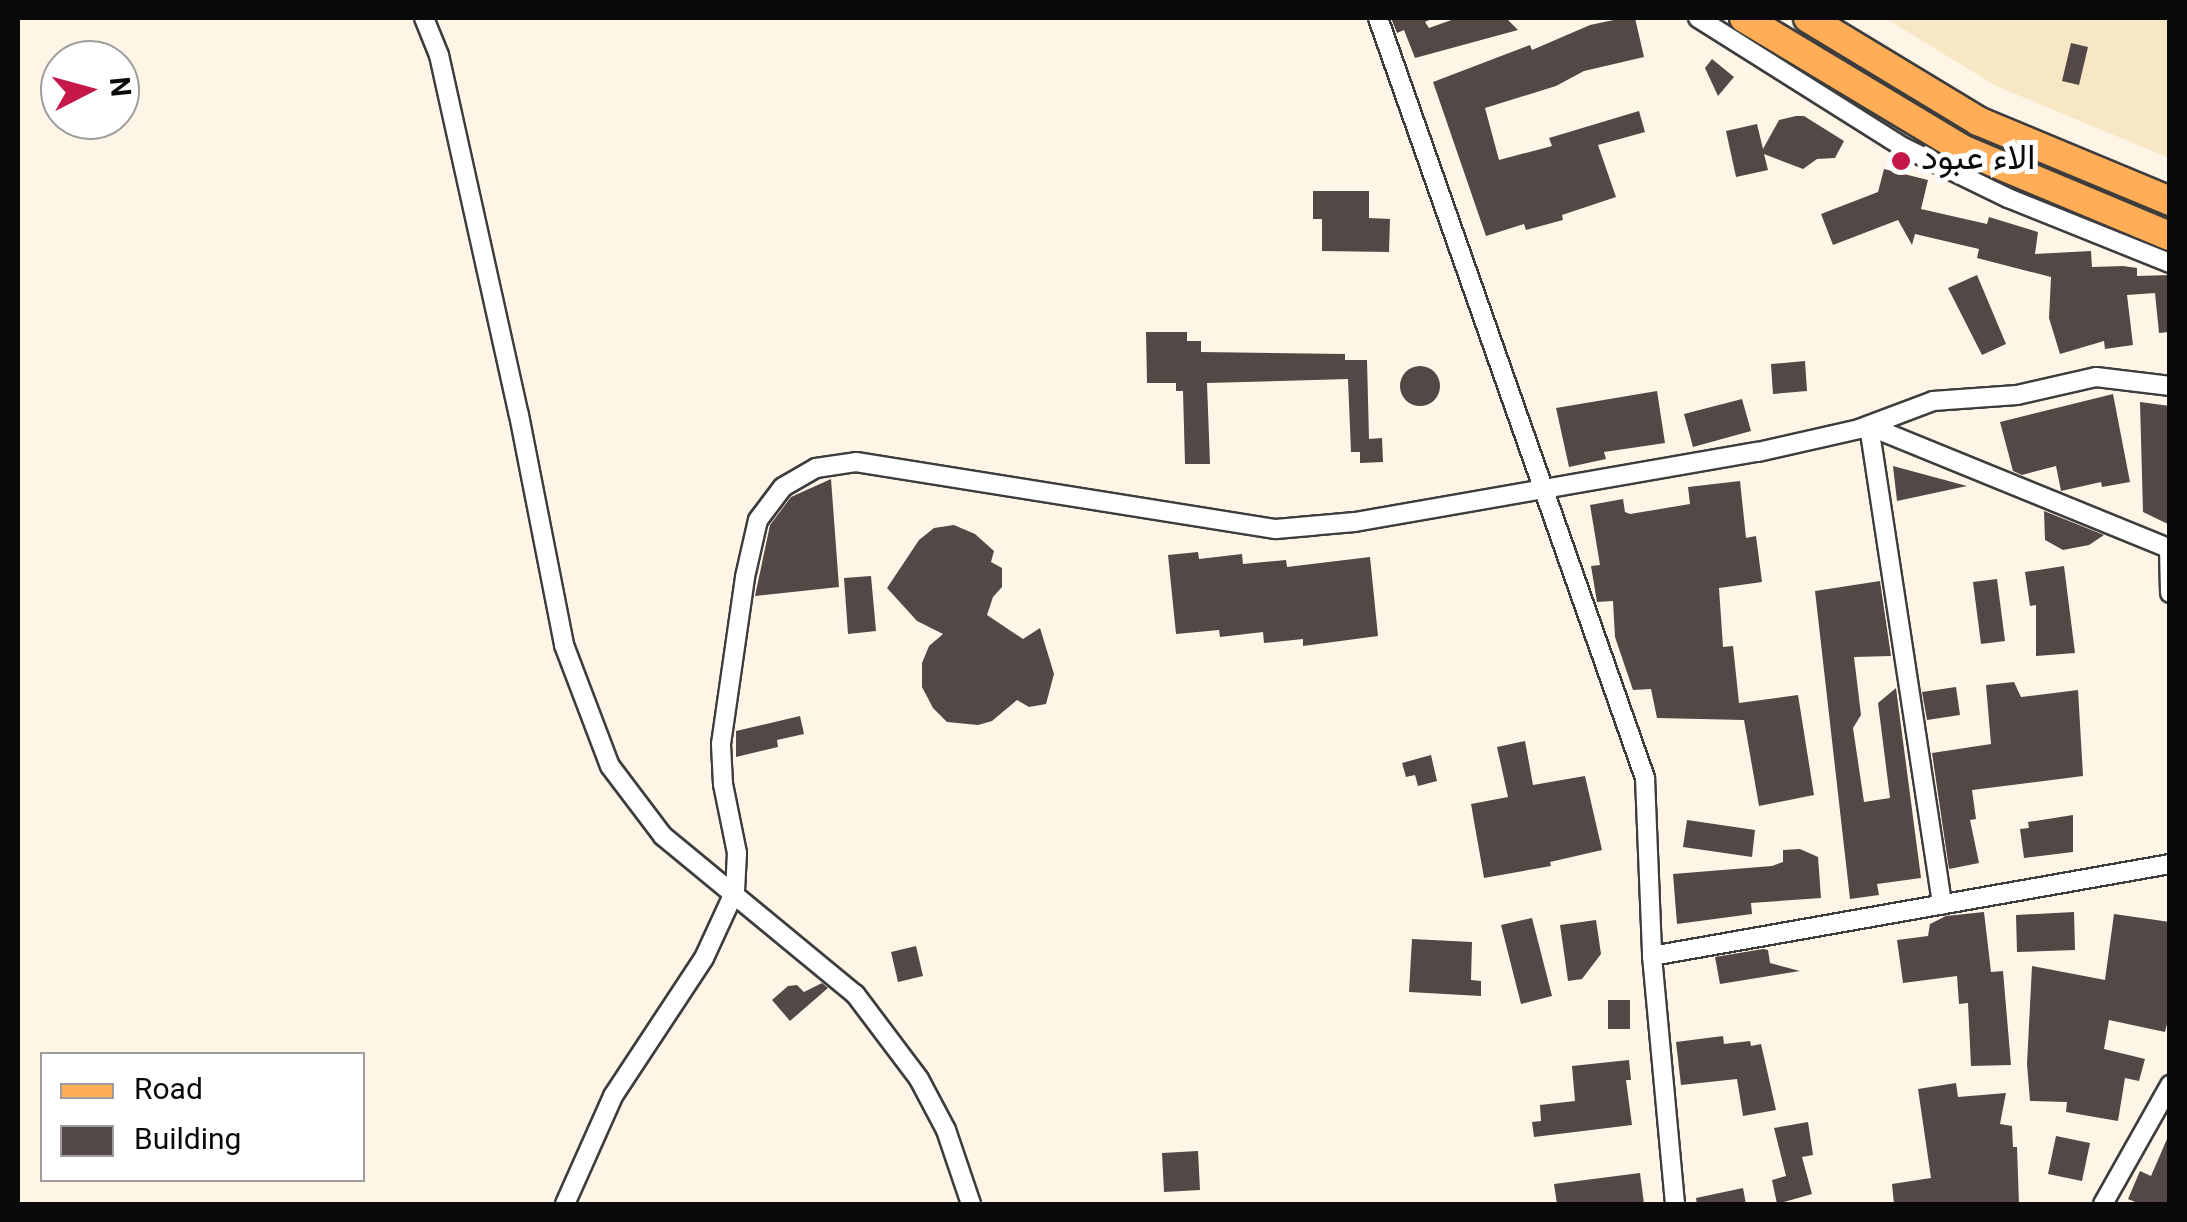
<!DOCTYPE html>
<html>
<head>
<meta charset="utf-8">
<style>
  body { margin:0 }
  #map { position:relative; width:2187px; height:1222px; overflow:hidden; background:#fff5e7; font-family:Georgia,Vazirmatn,serif }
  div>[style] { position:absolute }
  .farmland>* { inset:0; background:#f7e7c5 }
  .building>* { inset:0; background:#534845 }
  .round { border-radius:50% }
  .roads { filter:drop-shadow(2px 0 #3d3d3d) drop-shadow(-2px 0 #3d3d3d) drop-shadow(0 2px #3d3d3d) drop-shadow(0 -2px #3d3d3d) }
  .street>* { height:18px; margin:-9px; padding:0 9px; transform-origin:9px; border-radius:9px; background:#fff }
  .primary>* { height:28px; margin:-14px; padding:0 14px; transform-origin:14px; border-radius:14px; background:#ffae57 }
  .dots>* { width:28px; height:28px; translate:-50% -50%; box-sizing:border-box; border:5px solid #fff; border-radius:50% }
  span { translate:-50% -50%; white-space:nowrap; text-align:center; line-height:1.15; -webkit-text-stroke:10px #fff; paint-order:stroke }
  .poi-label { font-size:35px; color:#0a0a0a }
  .left { translate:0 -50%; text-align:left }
  .frame { position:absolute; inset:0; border:20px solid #0a0a0a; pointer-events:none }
  .legend { position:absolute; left:40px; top:1052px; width:325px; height:130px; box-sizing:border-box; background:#fff; border:2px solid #9d9d9d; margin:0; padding:12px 18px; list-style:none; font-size:30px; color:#0a0a0a }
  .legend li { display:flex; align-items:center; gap:20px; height:50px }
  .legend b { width:50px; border:2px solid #9d9d9d }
  .north { position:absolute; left:40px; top:40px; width:100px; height:100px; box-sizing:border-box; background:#fff; border:2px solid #9d9d9d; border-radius:50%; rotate:84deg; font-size:28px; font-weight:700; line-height:40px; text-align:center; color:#0a0a0a }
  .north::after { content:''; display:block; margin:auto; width:35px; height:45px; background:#c51748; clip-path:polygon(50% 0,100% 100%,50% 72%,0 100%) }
</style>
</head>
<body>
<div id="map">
  <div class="farmland">
    <div style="clip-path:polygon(1885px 18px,2169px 18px,2169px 158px,1996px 86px)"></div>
  </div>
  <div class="building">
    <div style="clip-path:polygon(1391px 18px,1433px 18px,1425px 22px,1429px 28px,1457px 18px,1506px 18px,1518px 30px,1415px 58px,1404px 30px,1397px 33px)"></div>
    <div style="clip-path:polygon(1623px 18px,1635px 18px,1644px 57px,1584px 71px,1556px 86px,1485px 108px,1499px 160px,1552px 146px,1549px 138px,1639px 111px,1645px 132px,1598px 145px,1616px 197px,1562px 215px,1563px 220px,1526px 230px,1524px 224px,1486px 236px,1433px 82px,1530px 45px,1532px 50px,1590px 25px)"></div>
    <div style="clip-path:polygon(2071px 43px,2088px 47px,2079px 85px,2062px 81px)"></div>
    <div style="clip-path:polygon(1712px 59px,1734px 77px,1718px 96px,1705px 68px)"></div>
    <div style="clip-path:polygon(1796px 116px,1804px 116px,1844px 141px,1835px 158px,1817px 159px,1803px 169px,1764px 154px,1768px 170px,1736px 177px,1726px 131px,1757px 124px,1763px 149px,1779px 120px)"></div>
    <div style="clip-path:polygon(1884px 169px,1928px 180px,1921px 209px,1987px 224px,1989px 217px,2038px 232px,2035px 254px,2091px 251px,2092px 267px,2123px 266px,2137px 268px,2137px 276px,2170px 275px,2170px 332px,2159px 333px,2155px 293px,2127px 295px,2133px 345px,2105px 349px,2104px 341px,2060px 354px,2049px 318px,2051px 277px,1977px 258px,1979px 249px,1915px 234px,1912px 245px,1898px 220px,1833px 245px,1821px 214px,1878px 192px)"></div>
    <div style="clip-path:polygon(1313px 191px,1369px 191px,1369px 218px,1390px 219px,1389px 252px,1322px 251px,1322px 219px,1313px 219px)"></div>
    <div style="clip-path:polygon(1977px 275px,2006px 344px,1982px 355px,1948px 288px)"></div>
    <div style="clip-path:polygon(1146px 332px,1187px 332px,1187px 341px,1201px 341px,1201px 352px,1345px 354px,1345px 360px,1367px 360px,1369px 439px,1382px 438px,1383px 462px,1360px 463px,1360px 452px,1351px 452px,1348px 379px,1207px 383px,1210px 464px,1185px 464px,1183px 391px,1176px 391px,1176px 383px,1147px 383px)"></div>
    <div style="clip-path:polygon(1805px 361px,1807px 391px,1773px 394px,1771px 364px)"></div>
    <div class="round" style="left:1400px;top:366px;width:40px;height:40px"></div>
    <div style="clip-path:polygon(1657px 391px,1665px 443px,1604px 452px,1606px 459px,1569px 467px,1556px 408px)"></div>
    <div style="clip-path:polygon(2113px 394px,2130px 482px,2102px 487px,2101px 482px,2061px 491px,2056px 466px,2022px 475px,2013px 471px,2000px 422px)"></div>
    <div style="clip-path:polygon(1742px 399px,1751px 431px,1693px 447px,1684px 414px)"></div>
    <div style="clip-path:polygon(2140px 402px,2170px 406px,2170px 525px,2143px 512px)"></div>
    <div style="clip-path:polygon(1893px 466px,1967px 486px,1897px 501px)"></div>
    <div style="clip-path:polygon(831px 479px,839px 587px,755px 596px,770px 525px,791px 497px)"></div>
    <div style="clip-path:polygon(1740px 481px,1746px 538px,1756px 536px,1762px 582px,1719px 588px,1723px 647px,1733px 646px,1739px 703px,1798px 695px,1814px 795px,1759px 806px,1744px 720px,1657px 718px,1651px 689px,1633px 690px,1615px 637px,1613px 601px,1597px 602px,1591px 566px,1600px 565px,1590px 505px,1623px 499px,1625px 512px,1630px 514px,1690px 504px,1688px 487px)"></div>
    <div style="clip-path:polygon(2044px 511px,2104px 535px,2089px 545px,2063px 550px,2045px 540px)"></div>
    <div style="clip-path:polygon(954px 525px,975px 534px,994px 551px,991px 562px,1002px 568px,1002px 587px,993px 597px,987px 615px,1023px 639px,1040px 628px,1054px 674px,1046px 704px,1029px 707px,1017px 700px,992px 721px,978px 725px,947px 722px,933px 708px,922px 687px,922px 663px,929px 646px,943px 634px,917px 621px,887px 588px,919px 540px,934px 528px)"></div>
    <div style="clip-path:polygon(1198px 552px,1199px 559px,1242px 554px,1243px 564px,1286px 560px,1287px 567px,1370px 557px,1378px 636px,1303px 646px,1303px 639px,1264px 643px,1263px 632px,1220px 637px,1219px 630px,1176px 634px,1168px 555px)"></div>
    <div style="clip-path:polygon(2064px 566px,2075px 653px,2036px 656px,2036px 605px,2030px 606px,2025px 572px)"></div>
    <div style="clip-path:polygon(871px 576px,876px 631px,848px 634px,844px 578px)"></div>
    <div style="clip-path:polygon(1997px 579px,2005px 641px,1981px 644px,1973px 582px)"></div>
    <div style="clip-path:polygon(1880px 581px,1891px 656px,1854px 657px,1861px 715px,1853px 728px,1864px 802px,1890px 798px,1878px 703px,1896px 688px,1921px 878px,1877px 884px,1879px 895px,1850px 899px,1815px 591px)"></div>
    <div style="clip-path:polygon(2014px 682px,2021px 697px,2078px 690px,2083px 776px,1972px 790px,1976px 819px,1970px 820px,1979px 863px,1949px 869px,1932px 753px,1991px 744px,1986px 685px)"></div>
    <div style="clip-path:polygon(1956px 687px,1960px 715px,1927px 720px,1922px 692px)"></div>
    <div style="clip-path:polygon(800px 716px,804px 734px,777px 740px,778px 747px,736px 757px,736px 731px)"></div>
    <div style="clip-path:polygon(1525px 741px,1533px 785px,1585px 776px,1602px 850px,1550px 862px,1551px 866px,1484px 878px,1471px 804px,1508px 797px,1497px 747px)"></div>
    <div style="clip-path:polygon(1431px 755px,1437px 781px,1418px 786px,1415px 775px,1406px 777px,1402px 763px)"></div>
    <div style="clip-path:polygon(2073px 815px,2073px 852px,2024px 858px,2020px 829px,2029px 828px,2028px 822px)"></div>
    <div style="clip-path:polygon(1687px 820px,1755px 830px,1752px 857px,1683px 847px)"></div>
    <div style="clip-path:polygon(1800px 849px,1818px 857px,1821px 898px,1751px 903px,1752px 914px,1677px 924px,1673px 874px,1772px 866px,1783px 862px,1783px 850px)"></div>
    <div style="clip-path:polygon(1984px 912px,1991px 972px,2003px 971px,2011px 1065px,1971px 1066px,1968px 1003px,1959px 1004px,1957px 976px,1903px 983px,1897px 940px,1928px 936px,1930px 924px,1946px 916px)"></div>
    <div style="clip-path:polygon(2074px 912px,2075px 950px,2017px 952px,2016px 915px)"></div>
    <div style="clip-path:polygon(2114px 914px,2170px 922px,2170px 1012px,2165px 1032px,2109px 1020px,2104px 1049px,2145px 1059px,2139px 1081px,2125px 1078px,2118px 1121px,2066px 1112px,2067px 1102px,2030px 1101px,2027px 1064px,2032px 966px,2105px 980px)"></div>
    <div style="clip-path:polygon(1532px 918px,1552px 996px,1521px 1004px,1501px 925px)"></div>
    <div style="clip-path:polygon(1596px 920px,1601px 954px,1582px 979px,1568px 981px,1560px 925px)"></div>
    <div style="clip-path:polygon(1412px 939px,1472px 942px,1471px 980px,1481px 981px,1481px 996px,1409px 992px)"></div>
    <div style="clip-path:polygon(916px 946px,923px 976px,898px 982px,891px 952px)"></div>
    <div style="clip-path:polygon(1763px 949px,1768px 950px,1770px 963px,1800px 971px,1720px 984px,1715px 957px)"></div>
    <div style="clip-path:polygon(822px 983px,828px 988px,790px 1021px,772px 1000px,788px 986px,797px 985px,804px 992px)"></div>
    <div style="clip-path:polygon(1608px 1000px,1630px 1000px,1630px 1029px,1608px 1029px)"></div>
    <div style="clip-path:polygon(1723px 1036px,1724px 1044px,1750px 1041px,1751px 1046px,1761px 1044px,1776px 1110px,1743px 1116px,1737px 1079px,1681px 1085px,1676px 1042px)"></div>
    <div style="clip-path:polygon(1629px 1060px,1631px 1080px,1626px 1080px,1632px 1125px,1534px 1137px,1532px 1122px,1541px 1121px,1540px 1105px,1575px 1101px,1572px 1066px)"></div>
    <div style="clip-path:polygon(1956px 1083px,1958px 1097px,2006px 1093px,2000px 1124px,2012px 1126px,2013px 1147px,2017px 1147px,2019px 1204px,1894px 1204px,1892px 1184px,1931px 1178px,1918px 1089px)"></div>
    <div style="clip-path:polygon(1808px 1122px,1813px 1155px,1802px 1157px,1812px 1194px,1777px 1204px,1772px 1180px,1786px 1176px,1774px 1128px)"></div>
    <div style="clip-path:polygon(2170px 1132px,2170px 1204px,2140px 1204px,2128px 1199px,2140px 1171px,2151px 1176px)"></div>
    <div style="clip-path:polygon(2056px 1136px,2090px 1143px,2082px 1181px,2048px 1174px)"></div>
    <div style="clip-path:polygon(1198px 1151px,1200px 1190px,1164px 1192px,1162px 1153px)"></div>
    <div style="clip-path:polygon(1640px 1173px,1644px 1204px,1557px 1204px,1554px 1184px)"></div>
    <div style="clip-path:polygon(1743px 1188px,1746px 1204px,1697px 1204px,1696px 1198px)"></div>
  </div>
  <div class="roads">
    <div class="street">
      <div style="left:424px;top:18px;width:40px;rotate:68deg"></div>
      <div style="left:439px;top:55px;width:369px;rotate:77.5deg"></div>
      <div style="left:519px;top:415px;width:234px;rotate:78.9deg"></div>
      <div style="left:564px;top:645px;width:129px;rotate:69.2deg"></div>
      <div style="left:610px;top:766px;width:88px;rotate:52.9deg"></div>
      <div style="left:663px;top:836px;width:249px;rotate:39.5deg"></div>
      <div style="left:855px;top:994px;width:106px;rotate:53deg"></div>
      <div style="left:919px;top:1079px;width:58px;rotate:62.1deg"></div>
      <div style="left:946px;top:1130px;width:78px;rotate:71.3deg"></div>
      <div style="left:1378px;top:18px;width:806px;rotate:70.64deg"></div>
      <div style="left:1645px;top:778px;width:178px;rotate:87.7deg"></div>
      <div style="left:1652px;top:956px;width:249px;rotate:84.7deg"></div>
      <div style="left:1698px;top:18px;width:242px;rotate:32.2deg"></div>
      <div style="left:1903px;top:147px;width:117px;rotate:25.9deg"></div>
      <div style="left:2008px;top:198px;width:175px;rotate:21.9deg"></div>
      <div style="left:1869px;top:426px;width:484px;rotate:81.3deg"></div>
      <div style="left:1869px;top:426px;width:325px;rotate:22.2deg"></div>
      <div style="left:2169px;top:548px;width:45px;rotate:88.7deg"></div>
      <div style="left:1652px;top:956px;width:526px;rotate:-10.07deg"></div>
      <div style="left:565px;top:1204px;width:118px;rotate:-66deg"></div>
      <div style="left:613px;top:1096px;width:165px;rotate:-56.6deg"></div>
      <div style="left:704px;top:958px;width:74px;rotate:-65.2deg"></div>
      <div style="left:735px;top:891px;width:38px;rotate:-87deg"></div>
      <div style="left:737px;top:853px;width:70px;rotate:-101.5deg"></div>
      <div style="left:723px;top:784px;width:40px;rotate:-92.9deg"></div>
      <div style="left:721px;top:744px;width:169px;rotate:-81.8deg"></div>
      <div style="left:745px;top:577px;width:58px;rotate:-77.2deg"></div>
      <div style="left:758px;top:520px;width:41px;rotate:-52.9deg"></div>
      <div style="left:783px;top:487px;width:38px;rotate:-30deg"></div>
      <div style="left:816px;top:468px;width:40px;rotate:-8.5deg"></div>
      <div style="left:856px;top:462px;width:425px;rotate:9.1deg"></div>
      <div style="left:1276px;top:529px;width:79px;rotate:-5.1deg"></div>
      <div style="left:1355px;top:522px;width:409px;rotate:-9.9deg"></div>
      <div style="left:1758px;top:452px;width:104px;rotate:-12.8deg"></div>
      <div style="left:1859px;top:429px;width:79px;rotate:-20.7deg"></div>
      <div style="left:1933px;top:401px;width:84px;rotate:-4.1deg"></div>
      <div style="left:2017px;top:395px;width:81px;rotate:-12.8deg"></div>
      <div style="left:2096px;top:377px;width:75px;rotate:6.9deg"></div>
      <div style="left:2103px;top:1204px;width:137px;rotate:-60.6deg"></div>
    </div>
    <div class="primary">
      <div style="left:1744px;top:18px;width:257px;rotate:31deg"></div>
      <div style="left:1964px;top:150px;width:223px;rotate:22.7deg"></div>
      <div style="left:1808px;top:18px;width:199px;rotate:31.2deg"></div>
      <div style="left:1978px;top:121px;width:208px;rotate:22.6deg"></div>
    </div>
  </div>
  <div class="dots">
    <div style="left:1901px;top:161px;background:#c51748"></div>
  </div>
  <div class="poi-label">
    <span class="left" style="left:1921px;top:161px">الاء عبود</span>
  </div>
  <div class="frame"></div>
  <ul class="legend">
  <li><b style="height:12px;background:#ffae57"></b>Road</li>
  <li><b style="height:28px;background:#534845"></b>Building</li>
  </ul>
  <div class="north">N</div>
</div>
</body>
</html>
